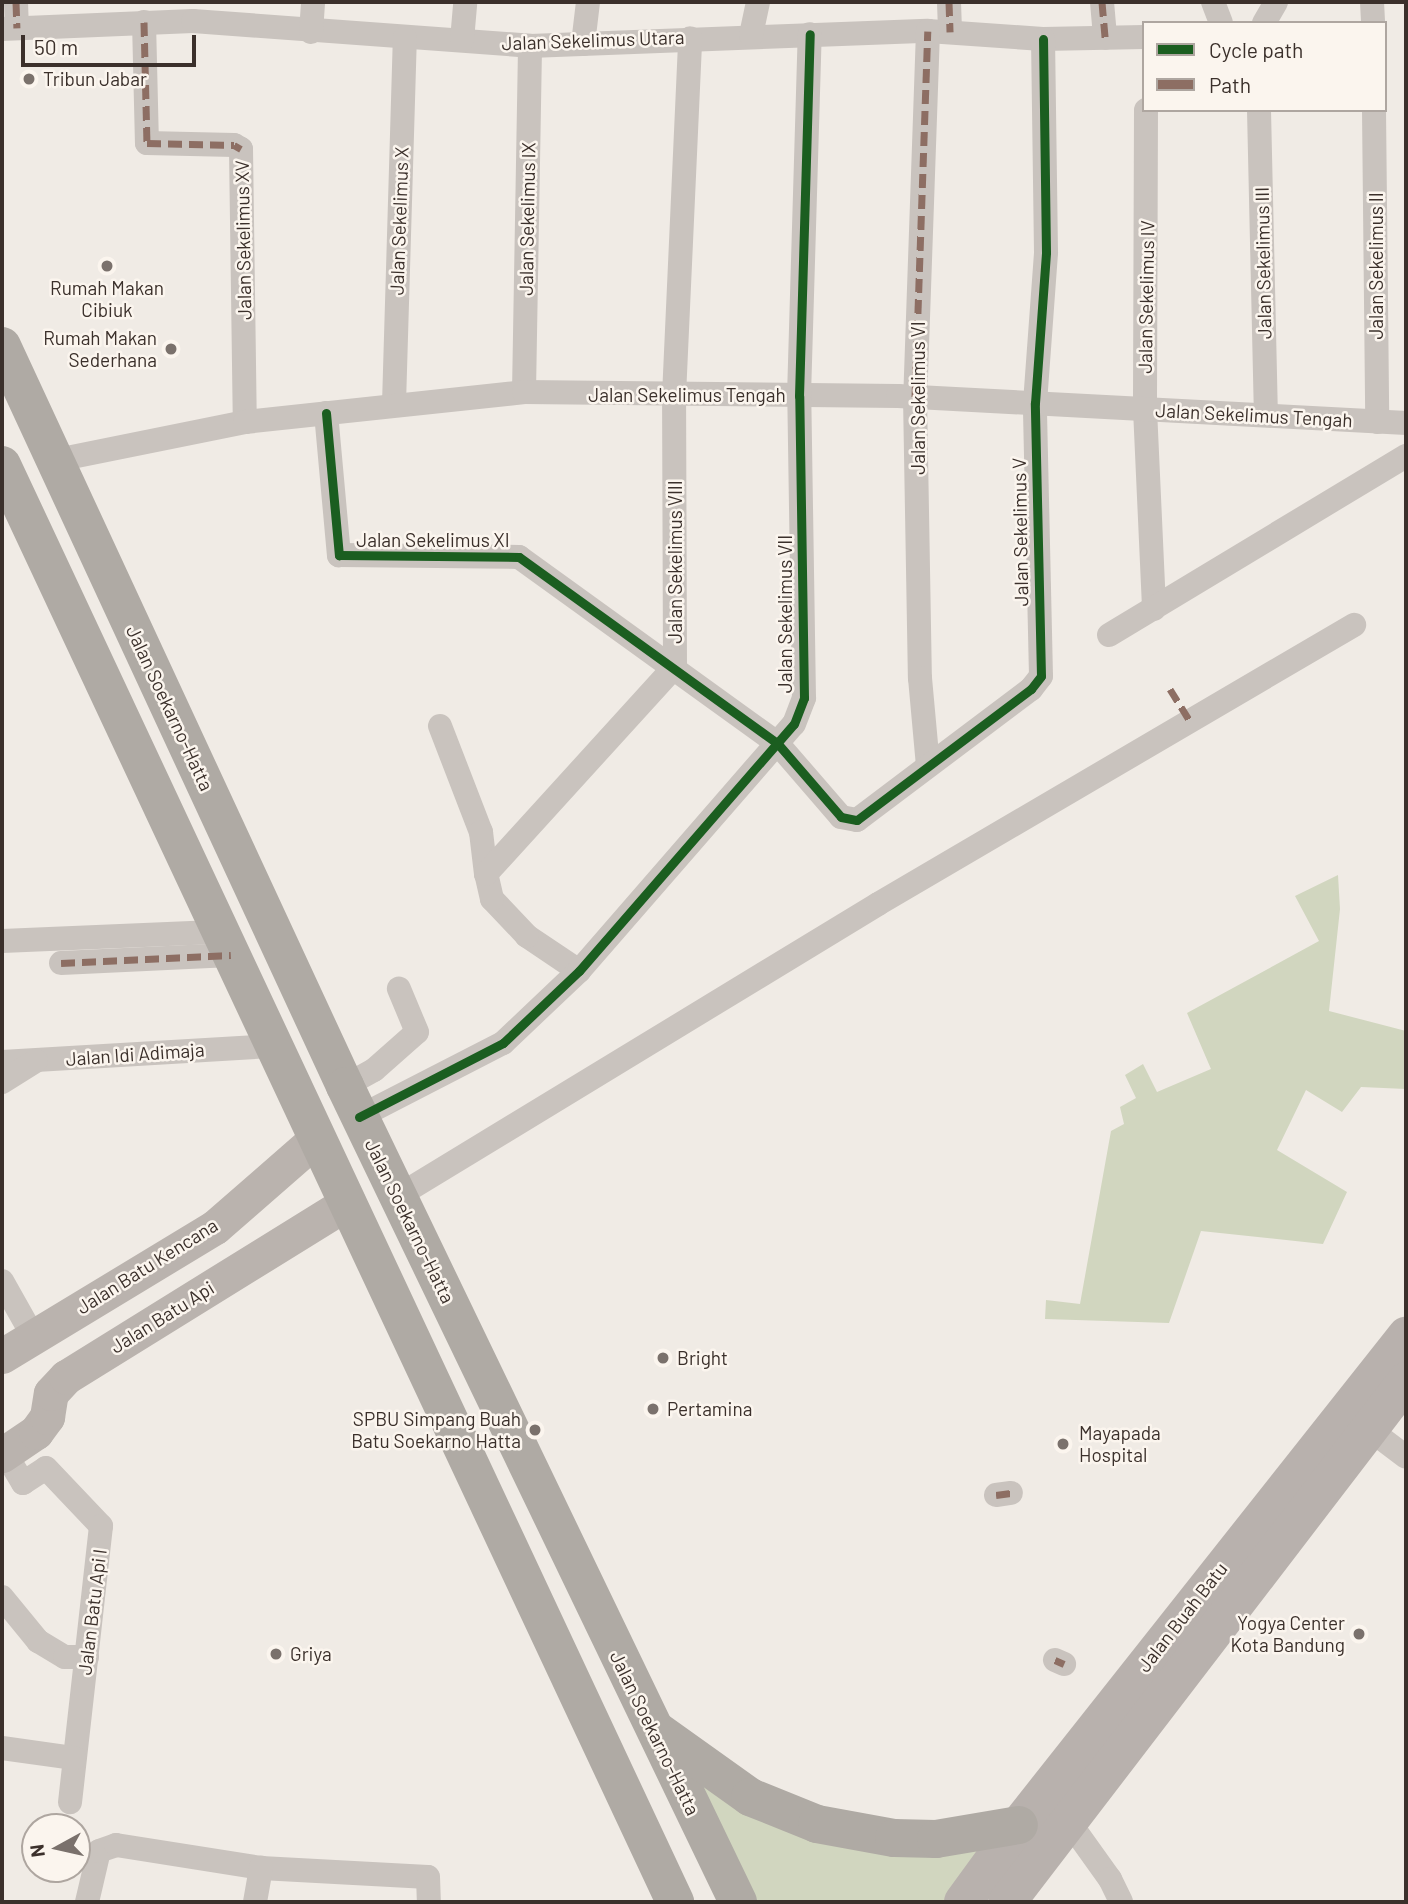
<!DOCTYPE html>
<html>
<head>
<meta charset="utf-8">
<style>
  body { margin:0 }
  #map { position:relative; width:1408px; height:1904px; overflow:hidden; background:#f0ebe5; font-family:Barlow,sans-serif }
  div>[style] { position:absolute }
  .green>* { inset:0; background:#d1d6bf }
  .street>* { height:24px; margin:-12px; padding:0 12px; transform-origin:12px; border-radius:12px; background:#c9c3be }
  .secondary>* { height:35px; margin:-17.5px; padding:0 17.5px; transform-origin:17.5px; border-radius:17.5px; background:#bab3ae }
  .primary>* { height:38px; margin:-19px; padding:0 19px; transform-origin:19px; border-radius:19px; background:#b8b1ad }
  .highway>* { height:38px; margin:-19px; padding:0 19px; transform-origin:19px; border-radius:19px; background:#afaaa4 }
  .quiet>* { height:7px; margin-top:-3.5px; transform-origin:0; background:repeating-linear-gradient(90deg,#8d6e63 0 14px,transparent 0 21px) }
  .cycleway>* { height:9px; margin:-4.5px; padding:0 4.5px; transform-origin:4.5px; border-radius:4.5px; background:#1b5e20 }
  .dots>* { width:19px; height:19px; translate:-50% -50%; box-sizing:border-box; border:4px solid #fbf5ee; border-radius:50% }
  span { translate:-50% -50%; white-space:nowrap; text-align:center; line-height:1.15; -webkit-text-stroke:5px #fbf5ee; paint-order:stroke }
  .street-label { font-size:19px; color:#3b302b }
  .poi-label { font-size:19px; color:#3b302b }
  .left { translate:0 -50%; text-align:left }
  .right { translate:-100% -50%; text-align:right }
  .frame { position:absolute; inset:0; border:4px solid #3b302b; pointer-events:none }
  .legend { position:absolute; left:1142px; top:21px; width:245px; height:91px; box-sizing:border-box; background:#fbf5ee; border:2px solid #aea6a0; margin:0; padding:9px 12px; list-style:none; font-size:21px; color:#3b302b }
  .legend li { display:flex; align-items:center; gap:14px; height:35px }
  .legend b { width:35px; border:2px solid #aea6a0 }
  .north { position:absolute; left:21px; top:1813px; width:70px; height:70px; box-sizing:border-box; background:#fbf5ee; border:2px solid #aea6a0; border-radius:50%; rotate:262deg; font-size:19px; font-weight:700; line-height:28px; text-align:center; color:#3b302b }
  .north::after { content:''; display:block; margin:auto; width:24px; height:32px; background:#7a716c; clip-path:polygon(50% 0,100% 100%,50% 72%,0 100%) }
  .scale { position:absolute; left:21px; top:35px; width:175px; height:32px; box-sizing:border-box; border:4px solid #3b302b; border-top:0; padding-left:9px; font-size:21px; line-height:24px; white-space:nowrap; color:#3b302b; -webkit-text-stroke:5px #fbf5ee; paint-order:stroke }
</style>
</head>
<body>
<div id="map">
  <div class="green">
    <div style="clip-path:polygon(1338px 875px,1340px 909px,1329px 1011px,1406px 1031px,1406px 1089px,1361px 1087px,1342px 1112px,1306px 1090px,1277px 1150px,1347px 1192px,1323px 1244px,1201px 1231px,1169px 1323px,1045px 1319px,1046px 1300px,1080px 1304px,1111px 1131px,1124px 1124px,1120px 1107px,1136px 1098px,1125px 1075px,1143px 1064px,1157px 1092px,1211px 1069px,1187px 1013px,1319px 941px,1295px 896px)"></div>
    <div style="clip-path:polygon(687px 1759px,781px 1815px,1017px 1834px,964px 1902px,742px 1902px)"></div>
  </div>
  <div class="street">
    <div style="left:16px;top:2px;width:26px;rotate:88deg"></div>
    <div style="left:949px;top:2px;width:30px;rotate:88deg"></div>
    <div style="left:1102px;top:2px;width:36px;rotate:85deg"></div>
    <div style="left:1213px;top:2px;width:22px;rotate:69deg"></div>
    <div style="left:1372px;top:2px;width:21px;rotate:87deg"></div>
    <div style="left:144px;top:22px;width:121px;rotate:88.6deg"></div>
    <div style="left:147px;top:143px;width:87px;rotate:1.3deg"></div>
    <div style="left:234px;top:145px;width:8px;rotate:30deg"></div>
    <div style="left:241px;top:149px;width:273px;rotate:89.2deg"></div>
    <div style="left:1264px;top:23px;width:24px;rotate:-60deg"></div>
    <div style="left:2px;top:29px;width:191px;rotate:-2.4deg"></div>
    <div style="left:193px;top:21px;width:338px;rotate:4.2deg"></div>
    <div style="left:530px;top:46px;width:398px;rotate:-2.2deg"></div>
    <div style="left:928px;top:31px;width:115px;rotate:4deg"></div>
    <div style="left:1043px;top:39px;width:101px;rotate:-1.1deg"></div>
    <div style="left:928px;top:31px;width:366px;rotate:92deg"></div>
    <div style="left:915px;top:397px;width:281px;rotate:89deg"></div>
    <div style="left:920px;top:678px;width:88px;rotate:84.8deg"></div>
    <div style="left:311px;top:32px;width:30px;rotate:-86deg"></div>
    <div style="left:751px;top:35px;width:34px;rotate:-78deg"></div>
    <div style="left:462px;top:40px;width:38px;rotate:-85deg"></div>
    <div style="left:583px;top:44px;width:42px;rotate:-83.2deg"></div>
    <div style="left:1146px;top:110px;width:299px;rotate:90.2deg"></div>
    <div style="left:1145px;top:409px;width:200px;rotate:87.4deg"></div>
    <div style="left:1259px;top:110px;width:305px;rotate:88.7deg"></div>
    <div style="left:1374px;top:110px;width:312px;rotate:89.4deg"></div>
    <div style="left:524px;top:392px;width:346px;rotate:-89deg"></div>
    <div style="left:394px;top:404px;width:366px;rotate:-88.3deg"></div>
    <div style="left:326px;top:413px;width:143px;rotate:84.8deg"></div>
    <div style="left:339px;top:555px;width:180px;rotate:0.6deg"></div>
    <div style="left:519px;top:557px;width:319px;rotate:35.8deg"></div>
    <div style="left:778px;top:744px;width:96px;rotate:49.2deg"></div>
    <div style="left:841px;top:817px;width:16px;rotate:11deg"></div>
    <div style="left:857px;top:820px;width:218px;rotate:-37deg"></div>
    <div style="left:1031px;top:689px;width:16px;rotate:-52deg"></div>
    <div style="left:1041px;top:676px;width:273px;rotate:-91.3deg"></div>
    <div style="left:1035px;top:403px;width:151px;rotate:-85.8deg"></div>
    <div style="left:1046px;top:252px;width:213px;rotate:-90.8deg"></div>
    <div style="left:57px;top:460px;width:192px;rotate:-11.4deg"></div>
    <div style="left:245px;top:422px;width:281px;rotate:-6.1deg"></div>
    <div style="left:524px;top:392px;width:374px;rotate:0.6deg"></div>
    <div style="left:898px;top:396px;width:509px;rotate:3.04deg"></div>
    <div style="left:1109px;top:635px;width:347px;rotate:-31.1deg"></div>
    <div style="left:440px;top:726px;width:114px;rotate:68.9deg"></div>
    <div style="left:481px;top:832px;width:42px;rotate:83.2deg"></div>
    <div style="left:2px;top:941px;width:219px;rotate:-2.4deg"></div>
    <div style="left:61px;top:963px;width:170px;rotate:-2.7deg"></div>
    <div style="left:579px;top:971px;width:63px;rotate:-146.1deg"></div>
    <div style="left:527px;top:936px;width:51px;rotate:-133.4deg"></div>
    <div style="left:492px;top:899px;width:26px;rotate:-103deg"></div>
    <div style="left:486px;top:874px;width:281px;rotate:-47.7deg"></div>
    <div style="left:675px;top:666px;width:270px;rotate:-90.2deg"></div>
    <div style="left:674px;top:396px;width:358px;rotate:-87.4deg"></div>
    <div style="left:2px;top:1062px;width:272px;rotate:-3.4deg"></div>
    <div style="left:2px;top:1082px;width:40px;rotate:-32deg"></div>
    <div style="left:345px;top:1086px;width:33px;rotate:-29deg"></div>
    <div style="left:374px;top:1070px;width:57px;rotate:-41.5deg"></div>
    <div style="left:417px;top:1032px;width:47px;rotate:-112.7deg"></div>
    <div style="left:359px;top:1117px;width:162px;rotate:-27.2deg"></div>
    <div style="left:503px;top:1043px;width:105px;rotate:-43.5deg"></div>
    <div style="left:579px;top:971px;width:327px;rotate:-49deg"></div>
    <div style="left:794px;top:724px;width:28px;rotate:-69deg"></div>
    <div style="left:804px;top:698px;width:302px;rotate:-90.9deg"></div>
    <div style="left:799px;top:396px;width:362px;rotate:-88.3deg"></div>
    <div style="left:398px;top:1196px;width:562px;rotate:-31.31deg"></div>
    <div style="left:878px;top:904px;width:552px;rotate:-30.38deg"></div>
    <div style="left:2px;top:1281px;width:63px;rotate:60.6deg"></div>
    <div style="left:1369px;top:1429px;width:46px;rotate:37.1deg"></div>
    <div style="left:5px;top:1453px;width:35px;rotate:59deg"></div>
    <div style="left:23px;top:1483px;width:27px;rotate:-33deg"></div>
    <div style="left:46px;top:1468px;width:80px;rotate:46.5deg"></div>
    <div style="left:101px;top:1526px;width:278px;rotate:96.4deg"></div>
    <div style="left:996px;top:1495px;width:15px;rotate:-8deg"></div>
    <div style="left:2px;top:1597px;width:57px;rotate:50.7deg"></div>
    <div style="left:38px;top:1641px;width:31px;rotate:31deg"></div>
    <div style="left:65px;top:1657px;width:22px"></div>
    <div style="left:1055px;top:1660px;width:10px;rotate:24deg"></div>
    <div style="left:2px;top:1748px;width:73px;rotate:7.9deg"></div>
    <div style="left:1067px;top:1819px;width:74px;rotate:54.4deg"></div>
    <div style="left:1110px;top:1879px;width:25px;rotate:64deg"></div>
    <div style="left:87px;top:1902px;width:52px;rotate:-76.8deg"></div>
    <div style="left:99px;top:1851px;width:18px;rotate:-19deg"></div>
    <div style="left:116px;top:1845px;width:147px;rotate:9deg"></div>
    <div style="left:261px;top:1868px;width:167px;rotate:3.1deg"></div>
    <div style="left:428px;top:1877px;width:25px;rotate:88deg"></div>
    <div style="left:255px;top:1902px;width:35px;rotate:-80deg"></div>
  </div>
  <div class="secondary">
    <div style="left:2px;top:1356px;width:249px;rotate:-31.2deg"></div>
    <div style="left:215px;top:1227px;width:135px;rotate:-41.1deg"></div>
    <div style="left:2px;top:1455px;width:41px;rotate:-34.1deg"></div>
    <div style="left:36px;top:1432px;width:19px;rotate:-54deg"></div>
    <div style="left:47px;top:1417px;width:24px;rotate:-81deg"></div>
    <div style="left:51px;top:1393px;width:22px;rotate:-47deg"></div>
    <div style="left:66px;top:1377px;width:332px;rotate:-31.8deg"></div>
  </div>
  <div class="primary">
    <div style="left:963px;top:1902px;width:95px;rotate:-54deg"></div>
    <div style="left:1019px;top:1825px;width:624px;rotate:-51.64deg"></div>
    <div style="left:1007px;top:1902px;width:656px;rotate:-52.55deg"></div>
  </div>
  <div class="highway">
    <div style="left:2px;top:346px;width:816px;rotate:65.13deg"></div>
    <div style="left:345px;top:1086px;width:906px;rotate:64.28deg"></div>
    <div style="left:2px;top:465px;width:1587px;rotate:64.9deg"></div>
    <div style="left:659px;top:1732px;width:112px;rotate:35.5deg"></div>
    <div style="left:750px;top:1797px;width:72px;rotate:21.9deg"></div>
    <div style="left:817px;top:1824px;width:78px;rotate:10.3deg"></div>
    <div style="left:894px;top:1838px;width:42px;rotate:1.4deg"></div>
    <div style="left:936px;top:1839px;width:84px;rotate:-9.6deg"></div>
  </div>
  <div class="quiet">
    <div style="left:16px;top:2px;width:26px;rotate:88deg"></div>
    <div style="left:949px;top:2px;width:30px;rotate:88deg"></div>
    <div style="left:1102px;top:2px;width:36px;rotate:85deg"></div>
    <div style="left:144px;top:22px;width:121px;rotate:88.6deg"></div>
    <div style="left:147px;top:143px;width:87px;rotate:1.3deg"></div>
    <div style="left:234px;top:145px;width:8px;rotate:30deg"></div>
    <div style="left:915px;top:397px;width:366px;rotate:-88deg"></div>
    <div style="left:1170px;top:689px;width:39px;rotate:58deg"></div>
    <div style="left:61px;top:963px;width:170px;rotate:-2.7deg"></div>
    <div style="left:996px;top:1495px;width:15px;rotate:-8deg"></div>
    <div style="left:1055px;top:1660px;width:10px;rotate:24deg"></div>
  </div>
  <div class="cycleway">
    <div style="left:326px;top:413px;width:143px;rotate:84.8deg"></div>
    <div style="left:339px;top:555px;width:180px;rotate:0.6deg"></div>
    <div style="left:519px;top:557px;width:319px;rotate:35.8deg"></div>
    <div style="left:778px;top:744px;width:96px;rotate:49.2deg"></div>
    <div style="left:841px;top:817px;width:16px;rotate:11deg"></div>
    <div style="left:857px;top:820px;width:218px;rotate:-37deg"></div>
    <div style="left:1031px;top:689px;width:16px;rotate:-52deg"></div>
    <div style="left:1041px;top:676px;width:273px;rotate:-91.3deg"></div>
    <div style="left:1035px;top:403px;width:151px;rotate:-85.8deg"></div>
    <div style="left:1046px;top:252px;width:213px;rotate:-90.8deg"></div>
    <div style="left:359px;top:1117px;width:162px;rotate:-27.2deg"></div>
    <div style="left:503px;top:1043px;width:105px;rotate:-43.5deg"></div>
    <div style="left:579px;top:971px;width:327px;rotate:-49deg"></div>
    <div style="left:794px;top:724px;width:28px;rotate:-69deg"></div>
    <div style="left:804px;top:698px;width:302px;rotate:-90.9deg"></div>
    <div style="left:799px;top:396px;width:362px;rotate:-88.3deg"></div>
  </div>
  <div class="dots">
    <div style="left:29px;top:79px;background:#7a716c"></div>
    <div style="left:107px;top:266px;background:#7a716c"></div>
    <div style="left:171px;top:349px;background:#7a716c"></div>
    <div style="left:663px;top:1358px;background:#7a716c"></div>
    <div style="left:653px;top:1409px;background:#7a716c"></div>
    <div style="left:535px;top:1430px;background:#7a716c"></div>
    <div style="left:1063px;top:1444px;background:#7a716c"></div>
    <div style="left:1359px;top:1634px;background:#7a716c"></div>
    <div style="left:276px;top:1654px;background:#7a716c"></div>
  </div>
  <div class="street-label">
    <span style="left:593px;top:40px;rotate:-2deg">Jalan Sekelimus Utara</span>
    <span style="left:527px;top:219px;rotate:-89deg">Jalan Sekelimus IX</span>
    <span style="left:399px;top:221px;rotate:-88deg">Jalan Sekelimus X</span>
    <span style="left:243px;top:240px;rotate:-91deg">Jalan Sekelimus XV</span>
    <span style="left:1263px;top:263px;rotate:-91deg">Jalan Sekelimus III</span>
    <span style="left:1376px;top:266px;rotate:-90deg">Jalan Sekelimus II</span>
    <span style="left:1146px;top:297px;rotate:-89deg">Jalan Sekelimus IV</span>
    <span style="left:687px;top:395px">Jalan Sekelimus Tengah</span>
    <span style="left:918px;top:398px;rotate:-90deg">Jalan Sekelimus VI</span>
    <span style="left:1254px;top:415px;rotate:3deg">Jalan Sekelimus Tengah</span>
    <span style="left:1020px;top:532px;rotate:-91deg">Jalan Sekelimus V</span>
    <span style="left:433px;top:540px">Jalan Sekelimus XI</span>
    <span style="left:675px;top:562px;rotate:-90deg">Jalan Sekelimus VIII</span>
    <span style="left:785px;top:614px;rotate:-90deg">Jalan Sekelimus VII</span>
    <span style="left:170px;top:708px;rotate:65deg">Jalan Soekarno-Hatta</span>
    <span style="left:135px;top:1054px;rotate:-4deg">Jalan Idi Adimaja</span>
    <span style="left:410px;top:1221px;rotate:64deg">Jalan Soekarno-Hatta</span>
    <span style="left:147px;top:1266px;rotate:-32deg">Jalan Batu Kencana</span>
    <span style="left:162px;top:1317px;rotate:-32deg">Jalan Batu Api</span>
    <span style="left:92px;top:1612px;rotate:-83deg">Jalan Batu Api I</span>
    <span style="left:1182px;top:1617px;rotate:-52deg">Jalan Buah Batu</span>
    <span style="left:655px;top:1733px;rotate:64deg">Jalan Soekarno-Hatta</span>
  </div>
  <div class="poi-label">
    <span class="left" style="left:43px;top:79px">Tribun Jabar</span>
    <span style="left:107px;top:299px">Rumah Makan<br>Cibiuk</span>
    <span class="right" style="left:157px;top:349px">Rumah Makan<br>Sederhana</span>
    <span class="left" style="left:677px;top:1358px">Bright</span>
    <span class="left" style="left:667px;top:1409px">Pertamina</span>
    <span class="right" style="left:521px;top:1430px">SPBU Simpang Buah<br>Batu Soekarno Hatta</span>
    <span class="left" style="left:1079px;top:1444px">Mayapada<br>Hospital</span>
    <span class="right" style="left:1345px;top:1634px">Yogya Center<br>Kota Bandung</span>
    <span class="left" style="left:290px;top:1654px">Griya</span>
  </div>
  <div class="frame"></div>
  <ul class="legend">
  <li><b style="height:9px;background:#1b5e20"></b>Cycle path</li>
  <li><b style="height:9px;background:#8d6e63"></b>Path</li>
  </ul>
  <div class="north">N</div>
  <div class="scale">50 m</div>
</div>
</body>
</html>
